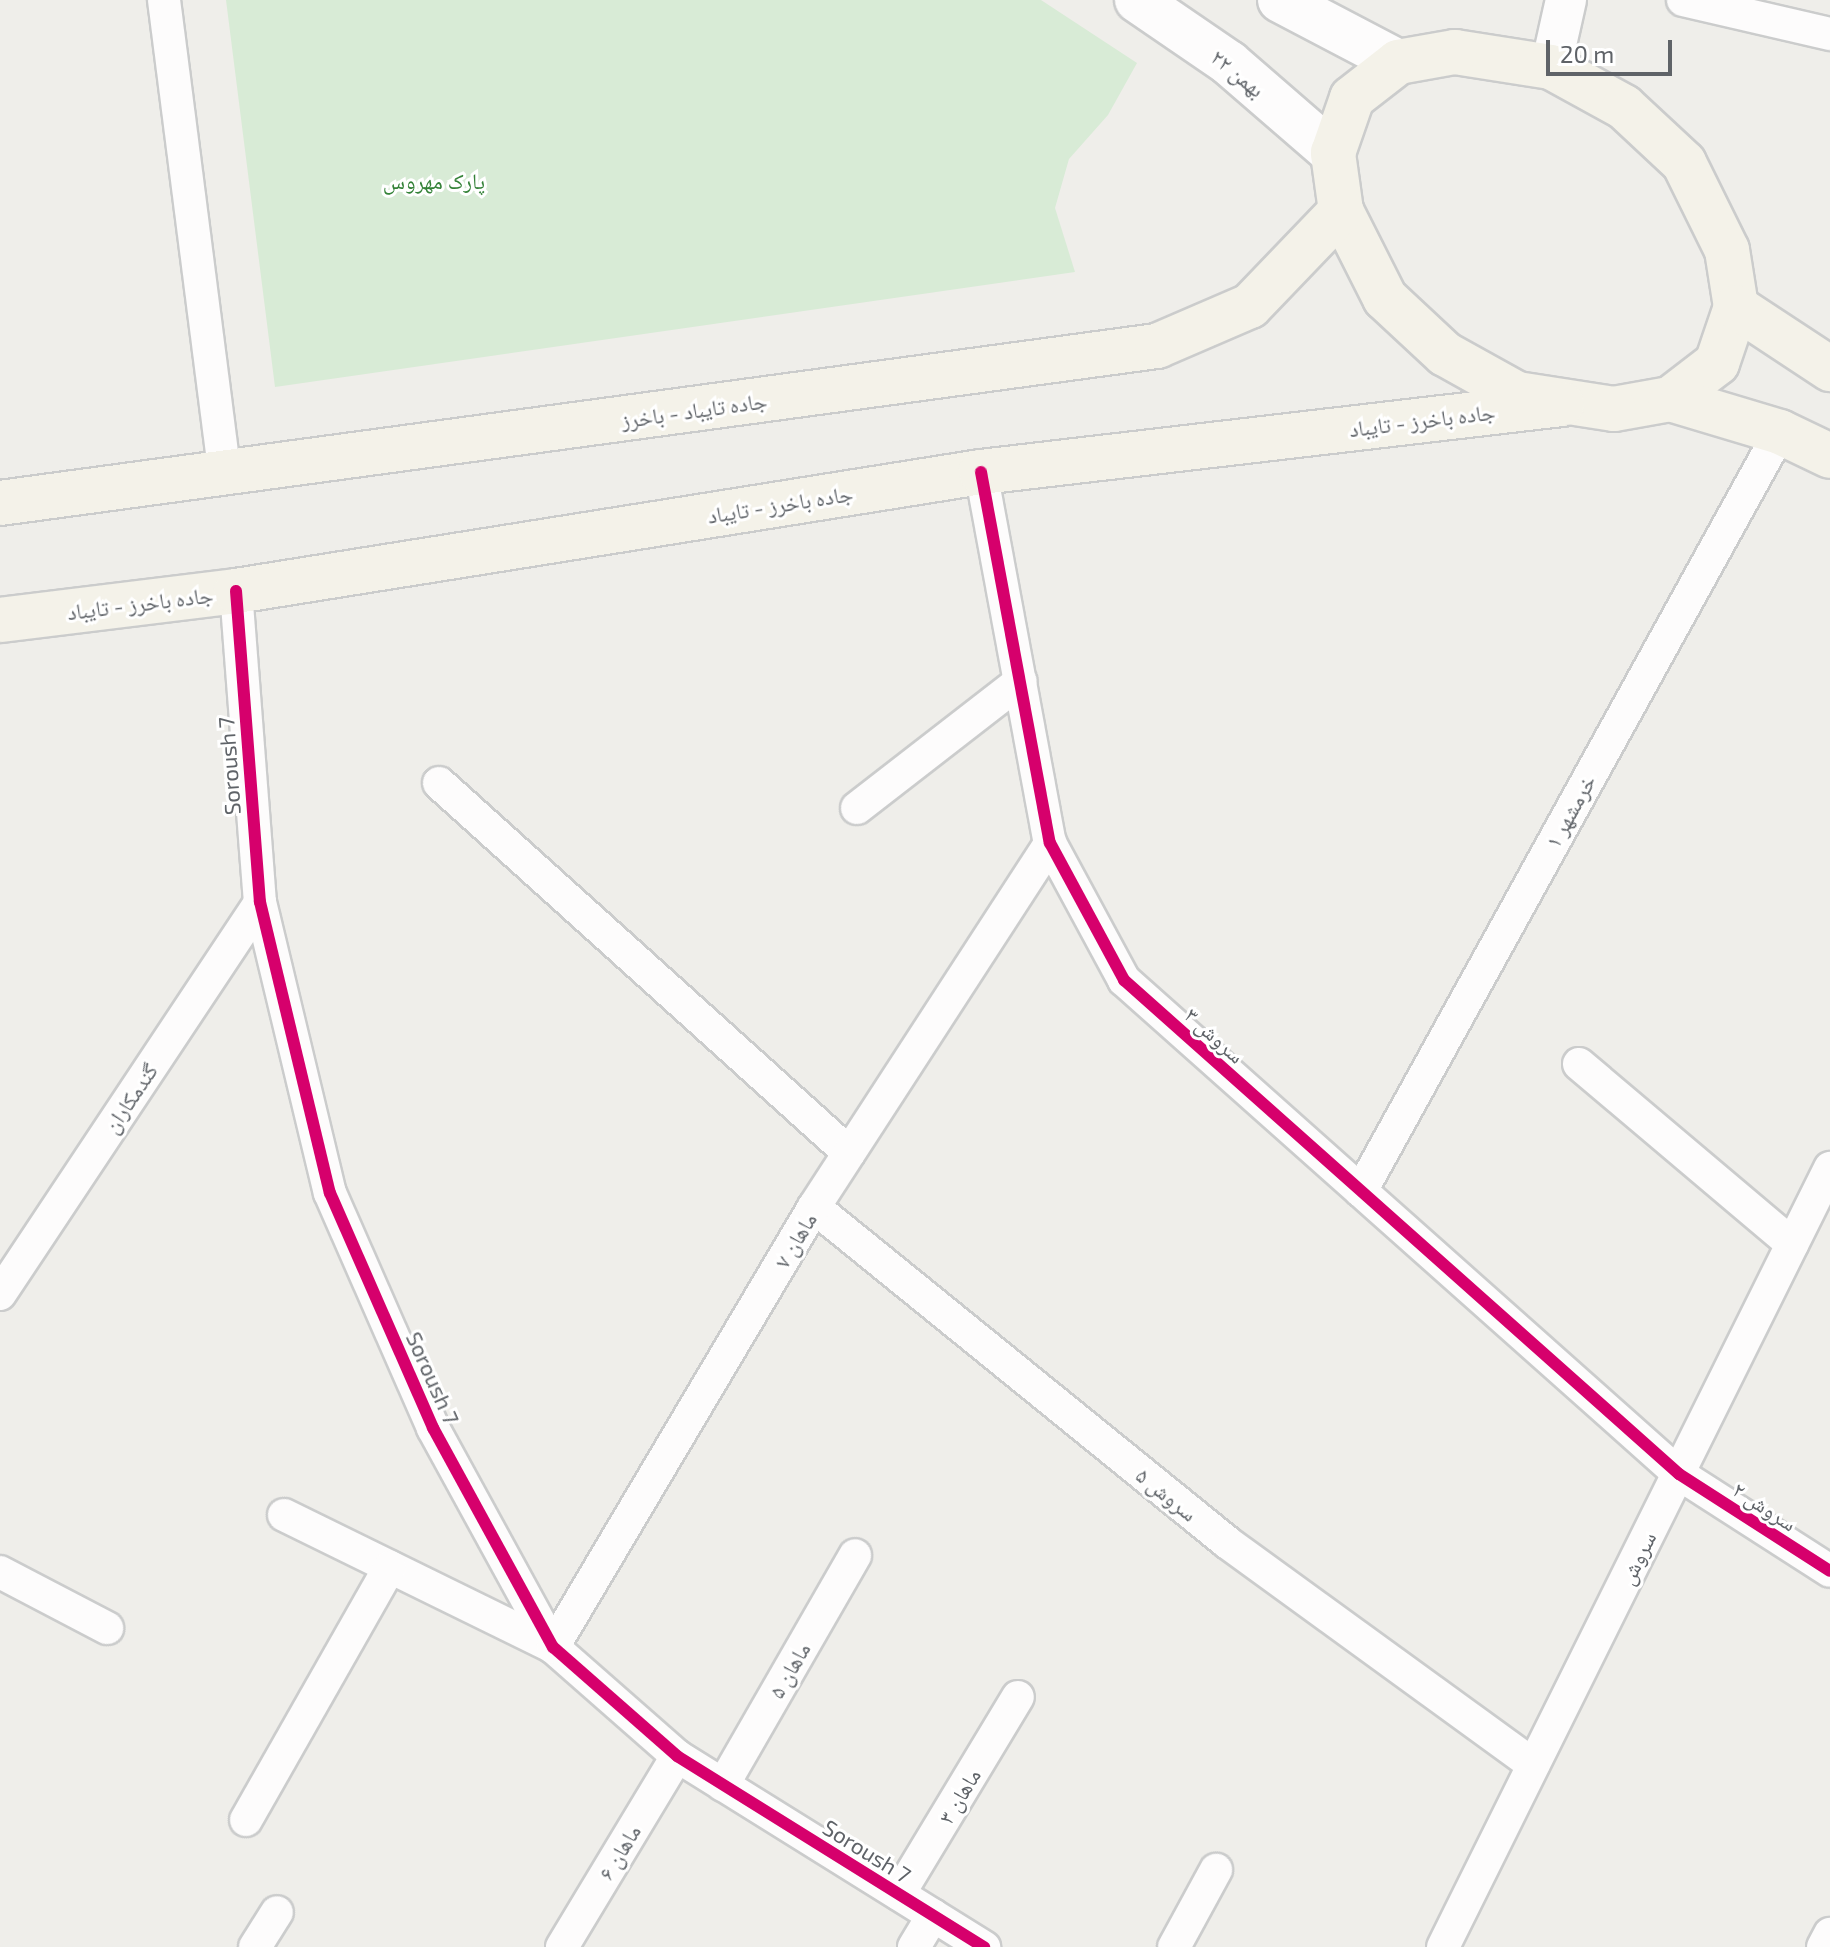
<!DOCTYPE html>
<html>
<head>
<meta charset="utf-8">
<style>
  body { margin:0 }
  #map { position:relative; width:1830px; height:1947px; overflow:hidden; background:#efeeea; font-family:"Exo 2","Noto Naskh Arabic",sans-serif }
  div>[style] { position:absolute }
  .green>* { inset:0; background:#d8ebd6 }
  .roads { filter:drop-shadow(2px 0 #cbcccc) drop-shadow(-2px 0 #cbcccc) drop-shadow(0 2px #cbcccc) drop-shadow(0 -2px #cbcccc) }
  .minor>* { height:32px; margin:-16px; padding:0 16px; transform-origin:16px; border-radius:16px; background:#fdfcfc }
  .tertiary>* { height:40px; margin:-20px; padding:0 20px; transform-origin:20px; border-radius:20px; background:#fdfcfc }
  .secondary>* { height:44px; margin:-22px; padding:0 22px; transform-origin:22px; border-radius:22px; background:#fdfcfc }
  .primary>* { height:44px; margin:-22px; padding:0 22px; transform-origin:22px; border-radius:22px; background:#f4f2e9 }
  .cycleway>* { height:12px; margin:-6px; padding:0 6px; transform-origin:6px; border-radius:6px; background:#d6006c }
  span { translate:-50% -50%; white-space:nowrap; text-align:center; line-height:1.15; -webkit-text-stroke:6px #fff; paint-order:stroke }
  .street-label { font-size:22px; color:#5f6368 }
  .park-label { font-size:22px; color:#348238 }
  .scale { position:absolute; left:1546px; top:40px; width:126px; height:36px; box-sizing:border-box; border:4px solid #5f6368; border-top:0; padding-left:10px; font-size:24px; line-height:28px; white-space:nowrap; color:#5f6368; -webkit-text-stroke:6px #fff; paint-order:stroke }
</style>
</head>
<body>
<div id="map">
  <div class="green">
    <div style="clip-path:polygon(226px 0,1041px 0,1137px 63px,1108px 115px,1069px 159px,1055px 208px,1075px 272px,275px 387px)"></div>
  </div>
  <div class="roads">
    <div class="minor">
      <div style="left:164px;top:0;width:478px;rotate:82.7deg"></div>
      <div style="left:1683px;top:0;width:151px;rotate:13deg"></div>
      <div style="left:981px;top:472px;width:377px;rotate:79.5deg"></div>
      <div style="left:1050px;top:843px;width:156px;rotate:61.6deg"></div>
      <div style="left:1124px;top:980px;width:743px;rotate:41.67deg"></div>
      <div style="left:1679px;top:1474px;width:179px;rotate:32.7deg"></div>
      <div style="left:236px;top:591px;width:312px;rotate:85.6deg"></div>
      <div style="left:260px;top:902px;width:299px;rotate:76.5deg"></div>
      <div style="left:330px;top:1193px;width:257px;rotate:66.3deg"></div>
      <div style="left:433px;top:1428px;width:250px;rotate:61.3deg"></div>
      <div style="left:553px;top:1647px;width:165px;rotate:41.3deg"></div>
      <div style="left:677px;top:1756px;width:362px;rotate:31.9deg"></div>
      <div style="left:439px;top:783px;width:552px;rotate:42.06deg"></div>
      <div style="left:857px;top:808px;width:207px;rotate:-37.8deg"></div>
      <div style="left:1579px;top:1064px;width:279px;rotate:40.2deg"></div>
      <div style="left:1361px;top:1191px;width:867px;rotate:-61.1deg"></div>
      <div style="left:814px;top:1207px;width:533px;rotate:39.06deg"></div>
      <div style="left:1228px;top:1543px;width:377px;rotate:36deg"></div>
      <div style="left:0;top:1294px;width:470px;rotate:-56.4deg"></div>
      <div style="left:284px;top:1515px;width:300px;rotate:26.1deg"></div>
      <div style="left:553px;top:1647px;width:512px;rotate:-59.32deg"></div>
      <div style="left:814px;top:1207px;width:434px;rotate:-57deg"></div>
      <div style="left:0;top:1572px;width:121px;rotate:27.6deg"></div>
      <div style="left:723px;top:1785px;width:265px;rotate:-60.1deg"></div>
      <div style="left:246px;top:1820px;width:291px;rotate:-60.4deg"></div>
      <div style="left:899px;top:1894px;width:230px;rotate:-58.9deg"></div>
      <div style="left:255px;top:1947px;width:41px;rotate:-57.8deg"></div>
      <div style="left:562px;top:1947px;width:223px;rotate:-58.9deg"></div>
      <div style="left:914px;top:1947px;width:37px;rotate:-59deg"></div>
      <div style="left:1174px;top:1947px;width:88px;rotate:-61.4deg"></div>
      <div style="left:1443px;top:1947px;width:870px;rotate:-63.58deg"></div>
      <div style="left:1823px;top:1947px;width:15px;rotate:-62deg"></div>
    </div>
    <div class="tertiary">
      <div style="left:1551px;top:67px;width:69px;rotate:-77.4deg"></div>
    </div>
    <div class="secondary">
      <div style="left:1137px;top:0;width:112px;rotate:34.4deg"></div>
      <div style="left:1229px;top:63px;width:138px;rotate:40.9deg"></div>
      <div style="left:1280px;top:0;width:133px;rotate:27.7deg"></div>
    </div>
    <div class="primary">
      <div style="left:1455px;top:52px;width:97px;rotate:8.9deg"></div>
      <div style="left:1551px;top:67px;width:83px;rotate:28.7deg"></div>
      <div style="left:1624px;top:107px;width:82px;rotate:43deg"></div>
      <div style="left:1684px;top:163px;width:97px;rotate:63.7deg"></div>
      <div style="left:1727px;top:250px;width:58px;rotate:81deg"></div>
      <div style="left:1736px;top:307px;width:59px;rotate:108.7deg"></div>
      <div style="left:1717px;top:363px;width:59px;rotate:142.5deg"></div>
      <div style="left:1670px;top:399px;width:57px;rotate:169.9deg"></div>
      <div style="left:1614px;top:409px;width:98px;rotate:-171.2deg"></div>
      <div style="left:1517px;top:394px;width:82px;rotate:-150.9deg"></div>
      <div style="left:1445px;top:354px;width:82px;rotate:-137deg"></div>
      <div style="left:1385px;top:298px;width:97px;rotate:-116.8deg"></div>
      <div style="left:1341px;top:211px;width:59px;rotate:-97.9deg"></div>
      <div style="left:1333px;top:153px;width:58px;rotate:-70.9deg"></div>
      <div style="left:1352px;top:98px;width:58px;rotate:-38deg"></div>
      <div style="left:1398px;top:62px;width:58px;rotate:-10deg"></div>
      <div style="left:1736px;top:307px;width:113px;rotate:33.4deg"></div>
      <div style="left:1670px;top:399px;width:115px;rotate:16.7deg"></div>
      <div style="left:1780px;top:432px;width:55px;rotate:25.6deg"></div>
      <div style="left:0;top:503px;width:1168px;rotate:-7.73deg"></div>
      <div style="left:1157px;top:346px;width:101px;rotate:-23.3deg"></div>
      <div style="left:1250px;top:306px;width:132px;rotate:-46.2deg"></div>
      <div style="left:0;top:620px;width:238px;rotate:-7deg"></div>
      <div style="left:236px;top:591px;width:754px;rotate:-9.08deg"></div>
      <div style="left:981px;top:472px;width:585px;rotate:-6.68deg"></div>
    </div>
  </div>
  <div class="cycleway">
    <div style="left:981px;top:472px;width:377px;rotate:79.5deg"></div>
    <div style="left:1050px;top:843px;width:156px;rotate:61.6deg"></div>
    <div style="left:1124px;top:980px;width:743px;rotate:41.67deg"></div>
    <div style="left:1679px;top:1474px;width:179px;rotate:32.7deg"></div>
    <div style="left:236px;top:591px;width:312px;rotate:85.6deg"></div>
    <div style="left:260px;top:902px;width:299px;rotate:76.5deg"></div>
    <div style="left:330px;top:1193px;width:257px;rotate:66.3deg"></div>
    <div style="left:433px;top:1428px;width:250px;rotate:61.3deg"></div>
    <div style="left:553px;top:1647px;width:165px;rotate:41.3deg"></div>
    <div style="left:677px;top:1756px;width:362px;rotate:31.9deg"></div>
  </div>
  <div class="street-label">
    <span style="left:1238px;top:73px;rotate:39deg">۲۲ بهمن</span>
    <span style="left:694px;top:410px;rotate:-8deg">جاده تایباد - باخرز</span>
    <span style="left:1422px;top:420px;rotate:-7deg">جاده باخرز - تایباد</span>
    <span style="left:780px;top:504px;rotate:-9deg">جاده باخرز - تایباد</span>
    <span style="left:140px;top:603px;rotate:-7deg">جاده باخرز - تایباد</span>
    <span style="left:229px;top:766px;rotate:-94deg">Soroush 7</span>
    <span style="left:1570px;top:811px;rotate:-61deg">خرمشهر ۱</span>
    <span style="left:1215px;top:1035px;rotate:42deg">سروش ۳</span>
    <span style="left:130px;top:1098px;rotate:-56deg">گندمکاران</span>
    <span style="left:795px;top:1240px;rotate:-59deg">ماهان ۷</span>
    <span style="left:433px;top:1378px;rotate:66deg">Soroush 7</span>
    <span style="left:1167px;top:1494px;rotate:39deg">سروش ۵</span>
    <span style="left:1765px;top:1506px;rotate:33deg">سروش ۲</span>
    <span style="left:1637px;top:1558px;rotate:-64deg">سروش</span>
    <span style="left:789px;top:1670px;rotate:-60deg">ماهان ۵</span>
    <span style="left:959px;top:1796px;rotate:-59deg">ماهان ۳</span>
    <span style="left:867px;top:1851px;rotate:32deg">Soroush 7</span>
    <span style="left:619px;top:1852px;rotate:-59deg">ماهان ۶</span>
  </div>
  <div class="park-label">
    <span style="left:434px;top:181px">پارک مهروس</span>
  </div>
  <div class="scale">20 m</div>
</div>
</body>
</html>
